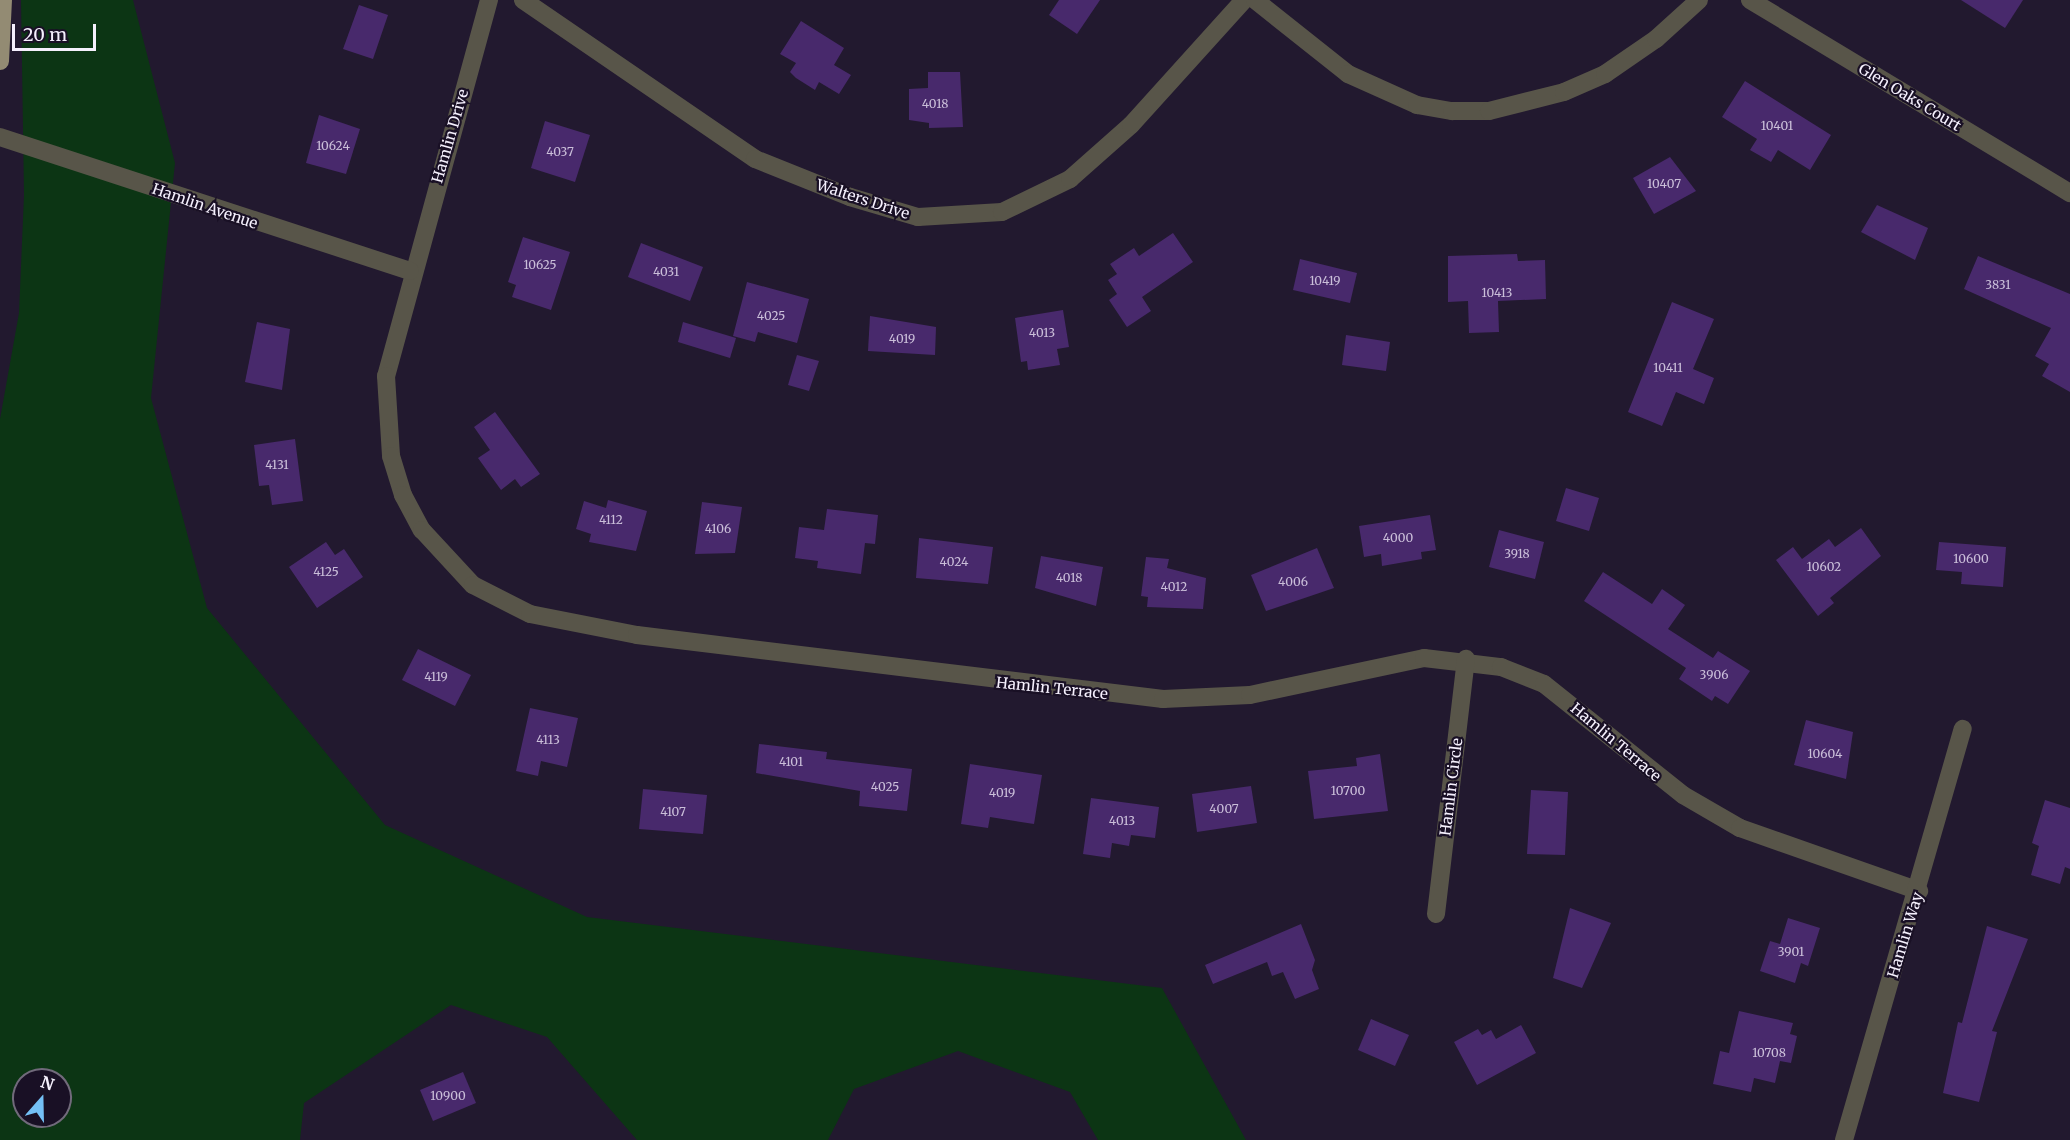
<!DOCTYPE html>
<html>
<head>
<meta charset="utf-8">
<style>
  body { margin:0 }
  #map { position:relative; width:2070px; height:1140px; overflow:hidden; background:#22192f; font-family:Merriweather,serif }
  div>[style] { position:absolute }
  .green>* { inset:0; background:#0c3514 }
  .building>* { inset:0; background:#48296c }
  .street>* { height:18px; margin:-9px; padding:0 9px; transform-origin:9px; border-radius:9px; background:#585549 }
  .primary>* { height:18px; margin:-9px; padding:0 9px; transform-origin:9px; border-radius:9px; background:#938b73 }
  span { translate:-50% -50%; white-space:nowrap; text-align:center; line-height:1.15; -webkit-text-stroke:4.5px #191025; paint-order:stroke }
  .number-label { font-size:12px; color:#cabed9 }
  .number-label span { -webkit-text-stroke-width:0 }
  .street-label { font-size:15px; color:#f5f0fd }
  .north { position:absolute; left:12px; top:1068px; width:60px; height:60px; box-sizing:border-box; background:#191025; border:2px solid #716a7b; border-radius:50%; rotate:20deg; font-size:16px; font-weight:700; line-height:24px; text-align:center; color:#f5f0fd }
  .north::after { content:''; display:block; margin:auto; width:21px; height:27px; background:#74c0f6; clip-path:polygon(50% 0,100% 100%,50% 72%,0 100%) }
  .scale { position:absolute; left:12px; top:24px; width:84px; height:27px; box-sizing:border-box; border:3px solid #f5f0fd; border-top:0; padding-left:8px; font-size:18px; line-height:21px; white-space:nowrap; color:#f5f0fd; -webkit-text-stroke:4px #191025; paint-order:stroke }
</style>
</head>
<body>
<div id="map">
  <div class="green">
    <div style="clip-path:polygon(evenodd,21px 0,133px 0,175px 163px,151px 398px,207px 608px,385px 825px,587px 917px,1162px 988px,1246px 1140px,1098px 1140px,1070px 1092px,958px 1051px,854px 1089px,828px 1140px,637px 1140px,547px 1037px,451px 1005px,304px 1103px,300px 1140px,0 1140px,0 419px,19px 313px,24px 195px,21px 0,24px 1080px,60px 1080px,60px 1116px,24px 1116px,24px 1080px)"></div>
  </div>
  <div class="building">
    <div style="clip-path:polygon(1059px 0,1100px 0,1077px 34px,1049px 15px)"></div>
    <div style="clip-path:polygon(1961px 0,2023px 0,2005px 28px)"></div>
    <div style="clip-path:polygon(359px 5px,388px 15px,373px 59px,343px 49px)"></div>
    <div style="clip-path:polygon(801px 21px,844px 48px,834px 65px,851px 75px,839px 94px,819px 82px,815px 90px,796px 78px,790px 72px,796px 63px,780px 54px)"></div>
    <div style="clip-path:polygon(928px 72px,960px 72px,963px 127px,929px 128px,929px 123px,909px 120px,909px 89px,928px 88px)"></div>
    <div style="clip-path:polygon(1745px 81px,1831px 135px,1810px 170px,1778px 150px,1771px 162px,1750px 150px,1757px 139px,1722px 117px)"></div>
    <div style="clip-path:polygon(319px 115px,360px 129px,346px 174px,306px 163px)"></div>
    <div style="clip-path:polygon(545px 121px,590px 135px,575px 182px,531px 168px)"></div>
    <div style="clip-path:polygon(1670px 157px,1696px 191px,1654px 214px,1633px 178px)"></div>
    <div style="clip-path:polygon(1877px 205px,1928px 228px,1915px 260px,1861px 232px)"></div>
    <div style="clip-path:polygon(1173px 233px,1193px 262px,1142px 297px,1151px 311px,1127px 327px,1109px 300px,1117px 294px,1108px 280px,1117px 274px,1110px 264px,1134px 248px,1139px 256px)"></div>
    <div style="clip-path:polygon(523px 237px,570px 252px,551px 310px,512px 297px,516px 285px,508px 282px)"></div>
    <div style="clip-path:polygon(641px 243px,703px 267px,690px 301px,628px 277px)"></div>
    <div style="clip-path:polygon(1517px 254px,1518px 261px,1545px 260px,1546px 299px,1498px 301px,1499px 332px,1469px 333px,1468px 301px,1448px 302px,1448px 256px)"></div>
    <div style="clip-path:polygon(1978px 256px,2070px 294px,2070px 392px,2042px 376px,2049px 364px,2035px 356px,2051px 328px,1964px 289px)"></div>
    <div style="clip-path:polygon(1300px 259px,1357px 273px,1350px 303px,1293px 290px)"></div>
    <div style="clip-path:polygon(747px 282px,809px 299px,797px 343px,758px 332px,755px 342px,733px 336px)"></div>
    <div style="clip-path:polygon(1672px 302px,1714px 319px,1693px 369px,1714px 378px,1704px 404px,1676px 392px,1662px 426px,1628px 412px)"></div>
    <div style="clip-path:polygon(1063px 310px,1069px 347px,1057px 349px,1060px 365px,1028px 370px,1027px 361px,1021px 362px,1015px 318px)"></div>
    <div style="clip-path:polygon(870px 316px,936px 327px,935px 355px,868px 351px)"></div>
    <div style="clip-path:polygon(257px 322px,290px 329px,282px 390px,245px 382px)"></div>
    <div style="clip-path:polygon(683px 322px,736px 338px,730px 358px,678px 342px)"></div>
    <div style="clip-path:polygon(1346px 335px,1390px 342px,1386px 371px,1342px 365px)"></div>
    <div style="clip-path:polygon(797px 355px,819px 361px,809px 391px,788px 385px)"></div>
    <div style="clip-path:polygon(495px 412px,540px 474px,521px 487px,515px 479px,501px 490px,478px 458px,490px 450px,474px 427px)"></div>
    <div style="clip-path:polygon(295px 439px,303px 501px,272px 505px,269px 485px,259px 486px,254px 445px)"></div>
    <div style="clip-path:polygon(1566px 488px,1599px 498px,1589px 531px,1556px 521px)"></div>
    <div style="clip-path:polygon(608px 500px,647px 511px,636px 551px,589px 542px,591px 534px,576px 529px,584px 501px,606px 508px)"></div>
    <div style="clip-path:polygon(702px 502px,742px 507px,735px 553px,695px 554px)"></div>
    <div style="clip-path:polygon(827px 509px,878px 515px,875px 544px,865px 543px,861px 574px,817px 568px,818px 561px,795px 558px,799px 527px,824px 530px)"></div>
    <div style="clip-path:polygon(1430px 515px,1436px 550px,1421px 552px,1422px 559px,1382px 566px,1381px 554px,1364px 557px,1359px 526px)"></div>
    <div style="clip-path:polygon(1861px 528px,1881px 556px,1830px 598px,1834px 603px,1818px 616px,1776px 560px,1793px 547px,1802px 559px,1829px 539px,1835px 547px)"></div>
    <div style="clip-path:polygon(1499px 530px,1544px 542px,1535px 579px,1489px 567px)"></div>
    <div style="clip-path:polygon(919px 538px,993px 547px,988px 584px,916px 578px)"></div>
    <div style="clip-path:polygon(326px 542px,335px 555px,344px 549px,363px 577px,317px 608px,289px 567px)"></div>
    <div style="clip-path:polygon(1939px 542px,2006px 547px,2003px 587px,1961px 584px,1962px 572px,1936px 570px)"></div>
    <div style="clip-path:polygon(1317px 548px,1334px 588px,1266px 611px,1251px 575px)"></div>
    <div style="clip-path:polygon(1041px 556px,1103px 567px,1096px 606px,1035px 588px)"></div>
    <div style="clip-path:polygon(1146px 557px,1169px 559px,1167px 568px,1206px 578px,1203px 609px,1147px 607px,1148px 597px,1141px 596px)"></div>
    <div style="clip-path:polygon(1603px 572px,1652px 604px,1662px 589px,1685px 605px,1668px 629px,1713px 658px,1718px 651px,1750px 671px,1728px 704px,1715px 696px,1712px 701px,1679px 679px,1686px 668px,1584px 601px)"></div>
    <div style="clip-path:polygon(418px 649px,471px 675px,455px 706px,402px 680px)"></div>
    <div style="clip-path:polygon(530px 708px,578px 718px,567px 767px,541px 761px,538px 776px,516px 771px)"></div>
    <div style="clip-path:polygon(1806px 720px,1853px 732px,1846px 779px,1794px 765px)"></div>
    <div style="clip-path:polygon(759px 744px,827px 752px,826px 759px,912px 769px,907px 811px,859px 806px,860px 791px,756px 773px)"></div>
    <div style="clip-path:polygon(1380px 754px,1388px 811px,1314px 819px,1308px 771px,1357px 766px,1356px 758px)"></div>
    <div style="clip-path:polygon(970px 764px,1042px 775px,1034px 824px,990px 817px,988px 828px,961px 824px)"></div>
    <div style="clip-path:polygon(1251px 786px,1257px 823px,1197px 832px,1192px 794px)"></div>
    <div style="clip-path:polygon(643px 789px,707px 795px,703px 834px,639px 829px)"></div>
    <div style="clip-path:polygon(1531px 790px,1568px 792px,1565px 855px,1527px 854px)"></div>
    <div style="clip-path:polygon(1091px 798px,1159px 807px,1155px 838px,1131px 835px,1129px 846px,1112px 843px,1110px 858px,1083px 854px)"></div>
    <div style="clip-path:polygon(2045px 800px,2070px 808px,2070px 869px,2065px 867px,2060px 884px,2031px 875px,2039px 846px,2032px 843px)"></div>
    <div style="clip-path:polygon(1570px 908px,1611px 923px,1582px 988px,1553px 978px)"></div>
    <div style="clip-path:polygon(1788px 918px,1820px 928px,1808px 966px,1801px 963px,1795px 983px,1760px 971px,1770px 941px,1780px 944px)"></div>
    <div style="clip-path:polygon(1301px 924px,1315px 960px,1312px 970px,1319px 989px,1295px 999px,1283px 972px,1272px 976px,1267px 962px,1213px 984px,1205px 965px)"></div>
    <div style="clip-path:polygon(1987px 926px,2028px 939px,1992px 1031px,1997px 1032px,1979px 1102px,1943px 1093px,1958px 1022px,1962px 1023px)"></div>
    <div style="clip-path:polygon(1739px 1011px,1793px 1023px,1790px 1034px,1797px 1036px,1791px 1063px,1780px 1061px,1775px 1083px,1754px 1078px,1751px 1092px,1713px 1084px,1720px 1051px,1729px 1053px)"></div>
    <div style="clip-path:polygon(1371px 1019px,1409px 1035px,1395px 1066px,1358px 1050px)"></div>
    <div style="clip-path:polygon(1521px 1025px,1536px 1053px,1477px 1085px,1454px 1042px,1478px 1029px,1482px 1035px,1491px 1030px,1496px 1039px)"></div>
    <div style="clip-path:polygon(463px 1072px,476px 1103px,433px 1121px,420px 1090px)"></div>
  </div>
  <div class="street">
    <div style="left:489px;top:0;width:390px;rotate:105.3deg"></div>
    <div style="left:386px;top:376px;width:80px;rotate:86.4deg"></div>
    <div style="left:391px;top:456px;width:41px;rotate:72.9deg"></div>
    <div style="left:403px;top:495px;width:40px;rotate:62deg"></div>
    <div style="left:422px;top:530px;width:75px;rotate:47.2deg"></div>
    <div style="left:473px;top:585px;width:64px;rotate:27deg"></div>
    <div style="left:530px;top:614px;width:109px;rotate:11.1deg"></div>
    <div style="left:637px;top:635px;width:530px;rotate:6.94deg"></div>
    <div style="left:1163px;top:699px;width:87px;rotate:-2.6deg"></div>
    <div style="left:1250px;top:695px;width:178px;rotate:-12deg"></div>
    <div style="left:1424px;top:658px;width:78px;rotate:6.7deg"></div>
    <div style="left:1501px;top:667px;width:46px;rotate:21.6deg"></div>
    <div style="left:1544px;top:684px;width:178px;rotate:38.6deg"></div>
    <div style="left:1683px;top:795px;width:66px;rotate:30.1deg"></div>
    <div style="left:1740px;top:828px;width:190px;rotate:19.4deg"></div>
    <div style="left:523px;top:0;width:281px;rotate:34.4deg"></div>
    <div style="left:755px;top:159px;width:102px;rotate:21.8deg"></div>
    <div style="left:850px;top:197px;width:71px;rotate:16.4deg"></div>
    <div style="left:918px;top:217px;width:84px;rotate:-3.4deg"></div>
    <div style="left:1002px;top:212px;width:76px;rotate:-25.9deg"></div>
    <div style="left:1070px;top:179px;width:81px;rotate:-41.5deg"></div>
    <div style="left:1131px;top:125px;width:169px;rotate:-47.9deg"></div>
    <div style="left:1255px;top:0;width:119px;rotate:38.5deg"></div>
    <div style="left:1348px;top:74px;width:76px;rotate:24.2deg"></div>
    <div style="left:1417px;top:105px;width:36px;rotate:10deg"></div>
    <div style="left:1452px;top:111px;width:37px"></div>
    <div style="left:1489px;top:111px;width:77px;rotate:-14.2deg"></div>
    <div style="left:1564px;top:92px;width:45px;rotate:-23.7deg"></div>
    <div style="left:1605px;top:74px;width:62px;rotate:-34.5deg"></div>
    <div style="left:1656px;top:39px;width:58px;rotate:-42.2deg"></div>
    <div style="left:1750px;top:0;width:374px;rotate:31.1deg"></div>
    <div style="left:0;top:137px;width:431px;rotate:18.1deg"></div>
    <div style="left:1436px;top:914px;width:257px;rotate:-83.3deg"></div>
    <div style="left:1844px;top:1140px;width:428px;rotate:-73.9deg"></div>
  </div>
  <div class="primary">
    <div style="left:0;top:61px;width:61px;rotate:-87.2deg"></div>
  </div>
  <div class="number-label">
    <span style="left:935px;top:104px">4018</span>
    <span style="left:1777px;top:126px">10401</span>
    <span style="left:333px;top:146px">10624</span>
    <span style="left:560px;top:152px">4037</span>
    <span style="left:1664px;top:184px">10407</span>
    <span style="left:540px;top:265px">10625</span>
    <span style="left:666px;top:272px">4031</span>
    <span style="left:1325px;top:281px">10419</span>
    <span style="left:1998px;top:285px">3831</span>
    <span style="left:1497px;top:293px">10413</span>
    <span style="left:771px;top:316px">4025</span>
    <span style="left:1042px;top:333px">4013</span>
    <span style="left:902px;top:339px">4019</span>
    <span style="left:1668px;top:368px">10411</span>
    <span style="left:277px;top:465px">4131</span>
    <span style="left:611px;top:520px">4112</span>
    <span style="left:718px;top:529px">4106</span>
    <span style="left:1398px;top:538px">4000</span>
    <span style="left:1517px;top:554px">3918</span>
    <span style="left:1971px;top:559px">10600</span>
    <span style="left:954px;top:562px">4024</span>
    <span style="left:1824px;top:567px">10602</span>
    <span style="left:326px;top:572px">4125</span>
    <span style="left:1069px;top:578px">4018</span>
    <span style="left:1293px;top:582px">4006</span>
    <span style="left:1174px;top:587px">4012</span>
    <span style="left:1714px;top:675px">3906</span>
    <span style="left:436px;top:677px">4119</span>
    <span style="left:548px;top:740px">4113</span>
    <span style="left:1825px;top:754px">10604</span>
    <span style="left:791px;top:762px">4101</span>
    <span style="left:885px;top:787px">4025</span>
    <span style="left:1348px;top:791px">10700</span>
    <span style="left:1002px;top:793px">4019</span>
    <span style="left:1224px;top:809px">4007</span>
    <span style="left:673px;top:812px">4107</span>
    <span style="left:1122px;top:821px">4013</span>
    <span style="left:1791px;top:952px">3901</span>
    <span style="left:1769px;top:1053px">10708</span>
    <span style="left:448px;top:1096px">10900</span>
  </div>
  <div class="street-label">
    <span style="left:1910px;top:97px;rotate:31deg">Glen Oaks Court</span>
    <span style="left:450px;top:136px;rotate:-74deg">Hamlin Drive</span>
    <span style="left:863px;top:199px;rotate:18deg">Walters Drive</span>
    <span style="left:205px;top:206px;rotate:19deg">Hamlin Avenue</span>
    <span style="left:1052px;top:688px;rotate:6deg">Hamlin Terrace</span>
    <span style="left:1616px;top:742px;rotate:40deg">Hamlin Terrace</span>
    <span style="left:1451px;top:787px;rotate:-83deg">Hamlin Circle</span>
    <span style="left:1905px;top:935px;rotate:-73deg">Hamlin Way</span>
  </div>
  <div class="north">N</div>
  <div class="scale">20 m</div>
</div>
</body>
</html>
